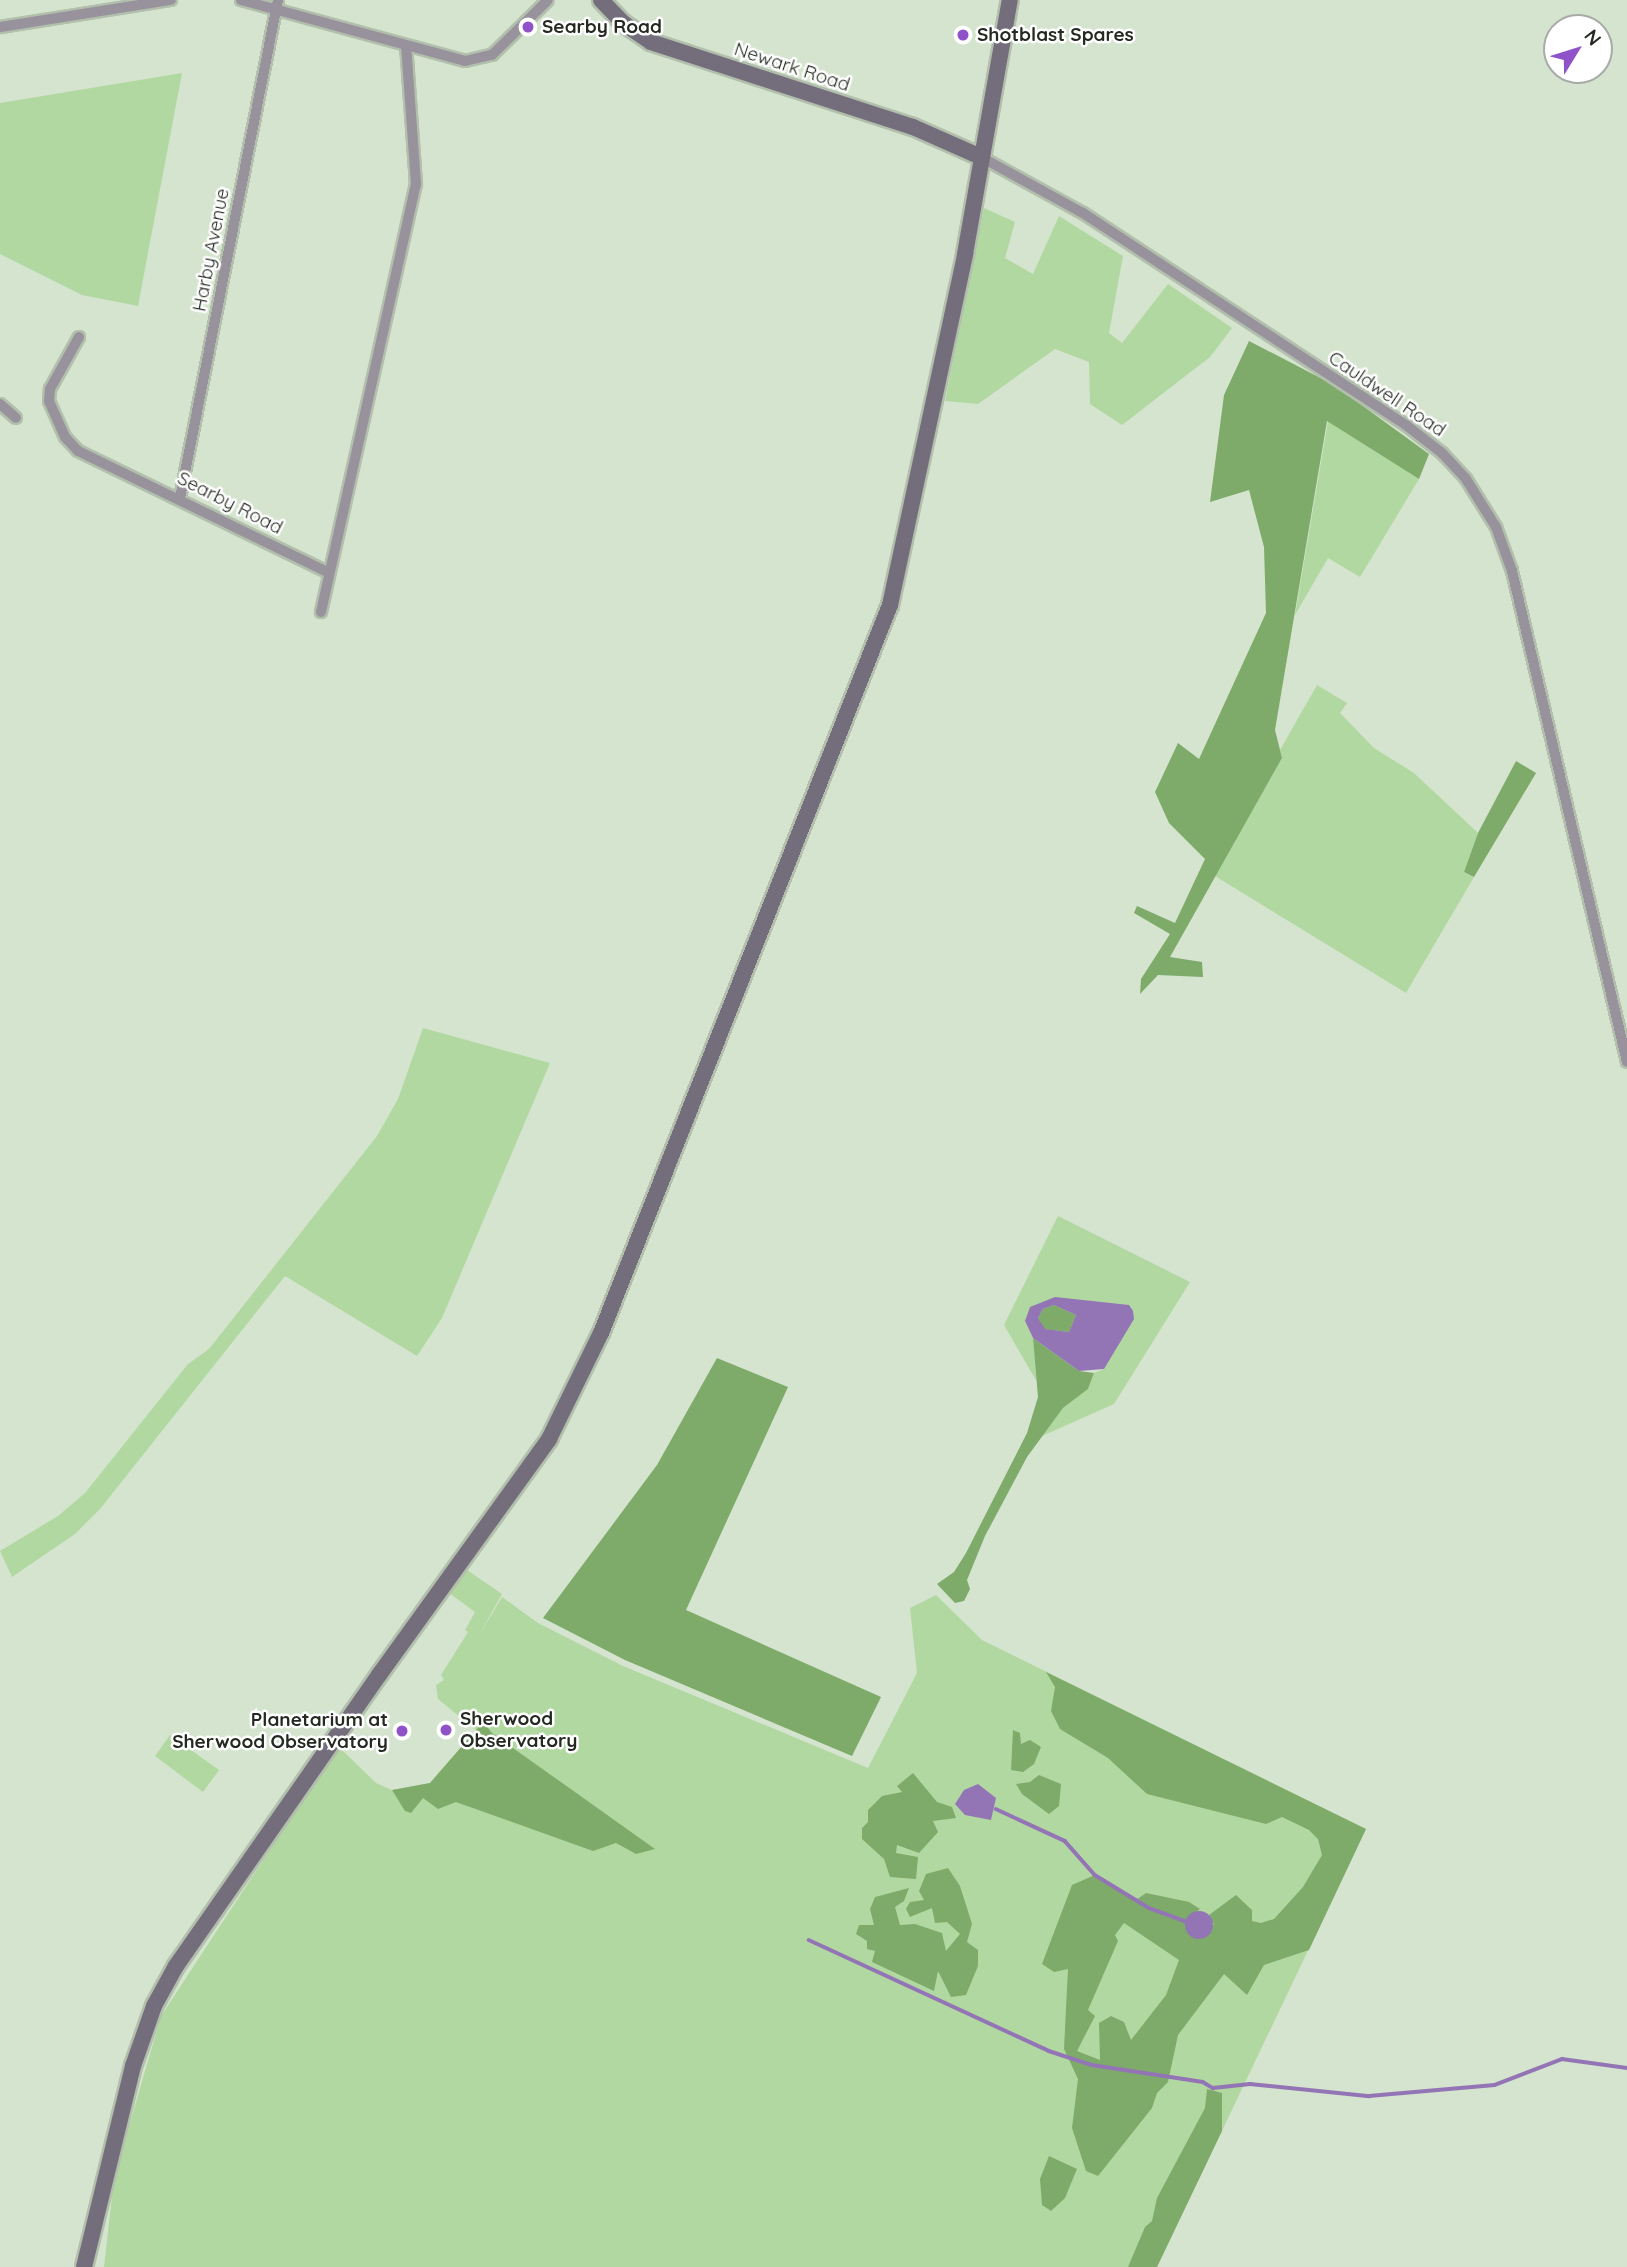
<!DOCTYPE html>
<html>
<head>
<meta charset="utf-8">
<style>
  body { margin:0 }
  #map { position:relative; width:1627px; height:2267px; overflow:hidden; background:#d5e4ce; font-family:Quicksand,sans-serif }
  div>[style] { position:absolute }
  .green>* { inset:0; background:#b2d8a2 }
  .forest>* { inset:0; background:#7eaa6a }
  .water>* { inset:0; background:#9375b6 }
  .round { border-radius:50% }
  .stream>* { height:3.5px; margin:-1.75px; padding:0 1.75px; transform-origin:1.75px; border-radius:1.75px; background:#9375b6 }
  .roads { filter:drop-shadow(2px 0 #b2bfac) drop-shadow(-2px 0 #b2bfac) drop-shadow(0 2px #b2bfac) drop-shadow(0 -2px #b2bfac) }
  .minor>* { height:10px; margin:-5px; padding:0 5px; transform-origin:5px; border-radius:5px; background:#97929c }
  .secondary>* { height:16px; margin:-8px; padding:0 8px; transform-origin:8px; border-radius:8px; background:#746e7c }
  .dots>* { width:19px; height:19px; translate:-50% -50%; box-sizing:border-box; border:4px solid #fff; border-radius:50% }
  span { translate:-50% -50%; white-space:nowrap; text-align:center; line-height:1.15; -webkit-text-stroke:5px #fff; paint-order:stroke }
  .poi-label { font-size:19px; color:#242a22; font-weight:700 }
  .left { translate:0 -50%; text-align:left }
  .right { translate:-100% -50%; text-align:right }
  .street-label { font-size:19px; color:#242a22 }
  .north { position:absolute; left:1543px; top:14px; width:70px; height:70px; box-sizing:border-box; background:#fff; border:2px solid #a7aaa7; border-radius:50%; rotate:52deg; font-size:19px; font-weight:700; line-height:28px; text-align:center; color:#242a22 }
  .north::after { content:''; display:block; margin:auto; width:24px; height:32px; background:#8f52c8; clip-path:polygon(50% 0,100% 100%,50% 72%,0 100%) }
</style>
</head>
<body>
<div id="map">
  <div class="green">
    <div style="clip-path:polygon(182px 73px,138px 306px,82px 295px,0 254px,0 103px)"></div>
    <div style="clip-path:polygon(984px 208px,1015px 222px,1005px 258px,1033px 274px,1059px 216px,1123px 256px,1109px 333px,1122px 343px,1168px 284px,1232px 328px,1210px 357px,1122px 425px,1090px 404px,1089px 362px,1055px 349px,978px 404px,945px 401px)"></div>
    <div style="clip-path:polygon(1328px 421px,1419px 479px,1360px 577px,1328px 558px,1295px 615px)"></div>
    <div style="clip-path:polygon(1317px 685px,1347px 703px,1340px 713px,1374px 748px,1414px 773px,1478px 833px,1464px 872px,1474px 877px,1406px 993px,1215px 876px,1282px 758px,1280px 750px)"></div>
    <div style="clip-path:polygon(423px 1028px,550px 1063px,442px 1318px,417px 1356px,285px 1276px,100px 1509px,75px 1534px,12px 1577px,0 1551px,58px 1516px,85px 1493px,188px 1364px,209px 1349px,377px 1136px,398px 1099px)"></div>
    <div style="clip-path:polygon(1058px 1216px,1190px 1282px,1114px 1404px,1042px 1436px,1063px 1408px,1088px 1389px,1094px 1373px,1104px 1369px,1025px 1321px,1033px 1338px,1037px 1382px,1004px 1325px)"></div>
    <div style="clip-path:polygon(467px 1570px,502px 1594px,477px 1639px,502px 1597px,538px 1623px,623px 1666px,868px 1768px,917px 1673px,910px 1608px,936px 1595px,982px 1640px,1366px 1829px,1157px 2267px,104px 2267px,114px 2178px,161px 2016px,338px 1746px,376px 1783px,392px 1790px,430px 1783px,476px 1730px,438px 1699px,436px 1685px,444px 1680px,441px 1675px,468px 1632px,465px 1630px,475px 1612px,449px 1593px)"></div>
    <div style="clip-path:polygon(170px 1735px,219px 1770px,203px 1792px,155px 1756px)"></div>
  </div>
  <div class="forest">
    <div style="clip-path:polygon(1249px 341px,1334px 385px,1429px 454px,1419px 479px,1327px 421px,1275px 730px,1282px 758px,1170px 957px,1202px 962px,1203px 977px,1158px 975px,1140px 994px,1141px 979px,1170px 934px,1134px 913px,1137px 906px,1175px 923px,1205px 859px,1169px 823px,1155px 792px,1178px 743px,1199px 759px,1266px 613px,1264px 547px,1249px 490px,1210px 502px,1224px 395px)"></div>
    <div style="clip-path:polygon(1516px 761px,1536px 773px,1474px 877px,1464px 872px,1478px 833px)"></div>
    <div style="clip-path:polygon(1054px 1305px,1076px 1315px,1069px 1332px,1044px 1329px,1038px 1318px,1043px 1309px)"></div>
    <div style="clip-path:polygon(1033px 1338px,1079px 1371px,1094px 1373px,1088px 1389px,1063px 1408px,1027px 1457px,985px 1536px,967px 1580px,970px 1589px,964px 1601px,955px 1603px,937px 1584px,954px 1572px,966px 1553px,1027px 1433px,1038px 1397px)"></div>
    <div style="clip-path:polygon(717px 1358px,788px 1387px,686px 1610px,881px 1697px,852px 1756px,625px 1660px,543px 1618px,657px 1465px)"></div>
    <div style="clip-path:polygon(evenodd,1046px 1672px,1366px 1829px,1309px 1950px,1264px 1965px,1247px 1995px,1224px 1974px,1178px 2035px,1168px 2082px,1157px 2093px,1152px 2108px,1098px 2176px,1086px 2171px,1072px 2128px,1078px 2079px,1064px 2049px,1068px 1969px,1054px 1972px,1042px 1964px,1072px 1885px,1095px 1875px,1136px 1900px,1146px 1893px,1189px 1902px,1200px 1909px,1187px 1919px,1214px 1925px,1209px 1915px,1236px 1895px,1252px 1910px,1252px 1921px,1261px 1923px,1274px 1919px,1303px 1887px,1322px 1855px,1318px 1839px,1309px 1830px,1282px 1817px,1266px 1824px,1147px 1794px,1108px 1758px,1060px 1729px,1051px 1711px,1055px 1687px,1046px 1672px,1124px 1923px,1179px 1960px,1166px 1995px,1131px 2040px,1124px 2022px,1111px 2016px,1099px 2023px,1100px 2060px,1077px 2051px,1095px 2016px,1088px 2010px,1118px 1941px,1115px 1935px,1124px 1923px)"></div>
    <div style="clip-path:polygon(483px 1722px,492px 1733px,655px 1849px,636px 1854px,616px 1843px,593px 1851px,456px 1802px,438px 1809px,423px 1798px,411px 1813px,405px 1811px,392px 1790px,430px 1783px)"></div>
    <div style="clip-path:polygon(1013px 1730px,1020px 1733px,1021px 1744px,1030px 1740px,1041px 1747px,1034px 1764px,1023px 1772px,1011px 1770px)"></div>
    <div style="clip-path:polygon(913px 1773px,937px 1802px,952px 1807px,956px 1818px,933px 1821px,938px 1832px,919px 1853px,897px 1845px,896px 1853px,918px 1857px,916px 1879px,890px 1877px,884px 1859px,862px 1839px,862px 1828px,868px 1822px,868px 1810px,882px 1796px,902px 1792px,897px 1786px)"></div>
    <div style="clip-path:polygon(1039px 1775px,1061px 1784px,1059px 1806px,1049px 1814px,1022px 1794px,1016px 1784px,1030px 1782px)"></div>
    <div style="clip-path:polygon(948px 1868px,960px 1886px,972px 1924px,967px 1942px,978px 1950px,978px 1966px,966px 1995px,951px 1997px,938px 1971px,934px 1991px,872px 1962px,875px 1951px,867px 1949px,867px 1941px,856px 1934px,859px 1925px,874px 1925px,870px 1909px,875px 1897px,909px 1888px,904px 1901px,895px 1907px,900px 1925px,915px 1924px,942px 1933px,946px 1951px,960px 1934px,947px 1922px,935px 1923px,932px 1908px,910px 1917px,906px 1909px,910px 1902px,924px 1900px,919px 1891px,926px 1874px)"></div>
    <div style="clip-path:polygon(1207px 2089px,1222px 2093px,1222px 2131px,1157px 2267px,1128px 2267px,1145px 2227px,1152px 2221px,1157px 2198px,1205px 2108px)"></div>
    <div style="clip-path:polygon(1049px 2156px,1077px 2169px,1065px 2198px,1051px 2211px,1042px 2205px,1040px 2179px)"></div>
  </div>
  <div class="water">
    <div style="clip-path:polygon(evenodd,1055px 1297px,1129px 1305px,1133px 1311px,1134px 1319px,1104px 1369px,1079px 1371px,1033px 1338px,1025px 1321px,1030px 1307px,1055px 1297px,1054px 1305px,1076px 1315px,1069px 1332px,1045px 1329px,1038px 1318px,1043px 1309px,1054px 1305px)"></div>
    <div style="clip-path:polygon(978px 1784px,996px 1798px,991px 1820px,965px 1815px,955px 1804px,964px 1790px)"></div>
    <div class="round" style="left:1185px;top:1911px;width:28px;height:28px"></div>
  </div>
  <div class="stream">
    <div style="left:996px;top:1809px;width:76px;rotate:24.9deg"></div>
    <div style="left:1065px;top:1841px;width:45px;rotate:48.6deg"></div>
    <div style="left:1095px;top:1875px;width:63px;rotate:31.4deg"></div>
    <div style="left:1149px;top:1908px;width:40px;rotate:20.2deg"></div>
    <div style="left:809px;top:1940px;width:264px;rotate:24.8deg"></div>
    <div style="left:1049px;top:2051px;width:45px;rotate:18deg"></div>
    <div style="left:1092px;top:2065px;width:112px;rotate:8.7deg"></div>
    <div style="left:1203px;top:2082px;width:12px;rotate:31deg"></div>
    <div style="left:1213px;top:2088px;width:37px;rotate:-6deg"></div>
    <div style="left:1250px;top:2084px;width:120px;rotate:5.8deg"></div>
    <div style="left:1369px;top:2096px;width:126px;rotate:-5deg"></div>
    <div style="left:1495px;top:2085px;width:72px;rotate:-21.2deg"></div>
    <div style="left:1562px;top:2059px;width:66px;rotate:7.9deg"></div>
  </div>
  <div class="roads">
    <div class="minor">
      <div style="left:241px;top:0;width:232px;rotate:15.2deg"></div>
      <div style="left:465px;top:61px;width:28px;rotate:-13deg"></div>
      <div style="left:492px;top:55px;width:78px;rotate:-44.5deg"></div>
      <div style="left:0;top:27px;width:173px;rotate:-9deg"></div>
      <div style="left:981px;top:157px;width:116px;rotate:28.8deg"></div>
      <div style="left:1083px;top:213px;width:386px;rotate:33.3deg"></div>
      <div style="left:1406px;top:425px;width:46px;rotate:37.9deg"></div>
      <div style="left:1442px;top:453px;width:35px;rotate:47deg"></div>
      <div style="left:1466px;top:479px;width:57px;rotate:58deg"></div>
      <div style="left:1496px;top:527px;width:47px;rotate:70deg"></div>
      <div style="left:1512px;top:571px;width:504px;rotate:76.82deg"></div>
      <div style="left:79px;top:337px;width:60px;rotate:119.1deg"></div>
      <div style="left:50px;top:389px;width:12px;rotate:95deg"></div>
      <div style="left:49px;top:401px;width:39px;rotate:66deg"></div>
      <div style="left:65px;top:437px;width:19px;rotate:47deg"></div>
      <div style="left:78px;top:451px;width:279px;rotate:25.9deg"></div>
      <div style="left:0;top:404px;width:21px;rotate:41deg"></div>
      <div style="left:180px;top:498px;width:508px;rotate:-78.87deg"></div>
      <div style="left:321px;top:612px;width:438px;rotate:-77.5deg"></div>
      <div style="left:416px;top:184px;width:138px;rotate:-94.1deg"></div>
    </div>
    <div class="secondary">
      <div style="left:601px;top:0;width:32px;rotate:46deg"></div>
      <div style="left:623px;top:23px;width:34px;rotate:34deg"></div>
      <div style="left:651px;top:42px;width:275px;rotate:18deg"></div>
      <div style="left:913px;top:127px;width:74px;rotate:23.8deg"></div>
      <div style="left:84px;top:2267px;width:207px;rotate:-76.3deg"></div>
      <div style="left:133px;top:2066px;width:64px;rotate:-70.7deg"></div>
      <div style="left:154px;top:2006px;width:46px;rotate:-61.2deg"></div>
      <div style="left:176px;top:1966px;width:355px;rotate:-55.1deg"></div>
      <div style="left:379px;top:1675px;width:291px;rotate:-54.2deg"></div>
      <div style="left:549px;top:1439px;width:118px;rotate:-63.9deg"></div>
      <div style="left:601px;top:1333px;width:783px;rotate:-68.35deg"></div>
      <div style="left:890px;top:605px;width:359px;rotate:-77.9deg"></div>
      <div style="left:965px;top:254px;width:258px;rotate:-80deg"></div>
    </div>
  </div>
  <div class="dots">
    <div style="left:528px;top:27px;background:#8f52c8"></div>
    <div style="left:963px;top:35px;background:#8f52c8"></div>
    <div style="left:446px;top:1730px;background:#8f52c8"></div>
    <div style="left:402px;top:1731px;background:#8f52c8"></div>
  </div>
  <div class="poi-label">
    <span class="left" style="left:542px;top:27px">Searby Road</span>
    <span class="left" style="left:977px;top:35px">Shotblast Spares</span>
    <span class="left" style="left:460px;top:1730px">Sherwood<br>Observatory</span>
    <span class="right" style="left:388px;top:1731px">Planetarium at<br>Sherwood Observatory</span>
  </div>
  <div class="street-label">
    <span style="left:792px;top:67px;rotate:18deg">Newark Road</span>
    <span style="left:211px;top:250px;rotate:-79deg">Harby Avenue</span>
    <span style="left:1387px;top:394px;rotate:34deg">Cauldwell Road</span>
    <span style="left:230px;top:503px;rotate:27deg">Searby Road</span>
  </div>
  <div class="north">N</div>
</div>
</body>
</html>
